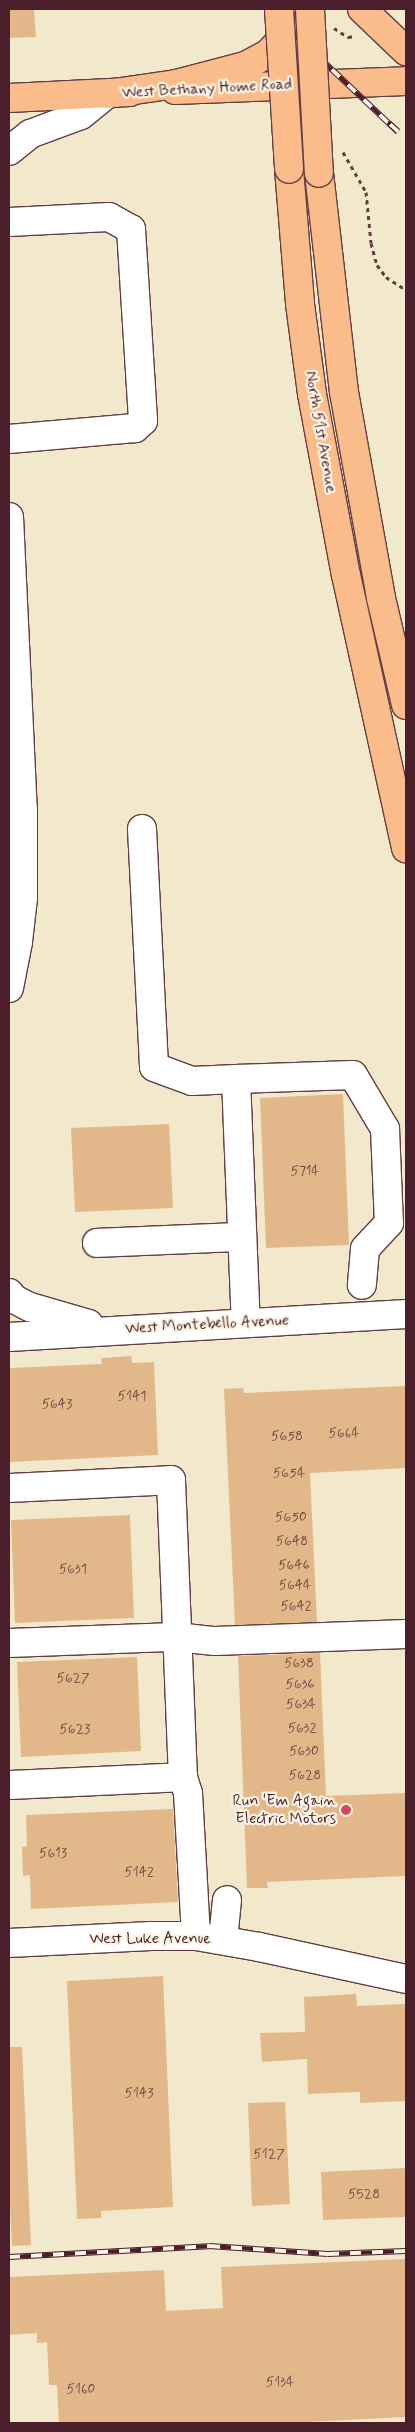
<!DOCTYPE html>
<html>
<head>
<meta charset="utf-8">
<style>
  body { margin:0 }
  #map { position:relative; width:415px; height:2432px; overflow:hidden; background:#f2e9cd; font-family:Mynerve,sans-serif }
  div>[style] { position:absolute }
  .building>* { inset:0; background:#e2b88a }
  .path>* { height:3px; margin-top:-1.5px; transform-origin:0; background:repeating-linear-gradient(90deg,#633d43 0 4px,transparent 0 8px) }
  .roads { filter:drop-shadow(1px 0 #633d43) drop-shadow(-1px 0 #633d43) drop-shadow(0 1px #633d43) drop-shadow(0 -1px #633d43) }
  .minor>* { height:28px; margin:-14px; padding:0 14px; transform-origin:14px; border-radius:14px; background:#fff }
  .major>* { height:28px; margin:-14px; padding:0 14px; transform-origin:14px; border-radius:14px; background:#fabc8b }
  .highway>* { height:28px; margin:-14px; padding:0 14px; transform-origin:14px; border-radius:14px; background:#fabc8b }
  .rail>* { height:5.5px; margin-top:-2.75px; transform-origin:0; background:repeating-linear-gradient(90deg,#fcf5e5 0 11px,#4a1f2b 0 22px); box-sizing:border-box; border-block:1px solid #4a1f2b }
  .bridges { filter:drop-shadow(1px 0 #633d43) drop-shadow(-1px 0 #633d43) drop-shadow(0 1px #633d43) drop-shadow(0 -1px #633d43) }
  .major-bridge>* { height:28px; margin:-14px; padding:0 14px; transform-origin:14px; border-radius:14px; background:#fabc8b }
  .dots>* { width:14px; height:14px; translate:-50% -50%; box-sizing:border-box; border:2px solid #fcf5e5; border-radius:50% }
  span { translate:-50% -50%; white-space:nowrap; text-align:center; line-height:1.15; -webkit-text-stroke:4.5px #fcf5e5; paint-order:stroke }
  .number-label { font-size:14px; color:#704543 }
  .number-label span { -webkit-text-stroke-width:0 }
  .street-label { font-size:16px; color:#4a1f2b }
  .poi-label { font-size:16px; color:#4a1f2b }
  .right { translate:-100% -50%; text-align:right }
  .frame { position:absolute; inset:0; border:10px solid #4a1f2b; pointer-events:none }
</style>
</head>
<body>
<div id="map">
  <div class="building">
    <div style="clip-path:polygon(9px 9px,34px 9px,36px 37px,9px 38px)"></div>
    <div style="clip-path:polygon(343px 1094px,349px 1245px,266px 1248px,260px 1098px)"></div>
    <div style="clip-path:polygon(169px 1124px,173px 1208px,75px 1212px,71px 1128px)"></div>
    <div style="clip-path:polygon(131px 1356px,132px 1363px,154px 1362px,158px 1455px,10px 1462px,9px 1368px,102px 1364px,101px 1358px)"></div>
    <div style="clip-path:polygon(406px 1386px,406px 1468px,310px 1473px,317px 1622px,235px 1625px,224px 1389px,243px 1388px,244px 1393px)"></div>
    <div style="clip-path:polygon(130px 1515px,134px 1618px,15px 1623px,11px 1520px)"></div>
    <div style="clip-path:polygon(320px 1653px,326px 1796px,406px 1793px,406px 1876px,267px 1882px,268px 1888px,247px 1888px,238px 1656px)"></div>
    <div style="clip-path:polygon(137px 1657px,141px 1751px,21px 1757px,17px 1662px)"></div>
    <div style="clip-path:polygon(173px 1809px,178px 1902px,31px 1909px,30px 1875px,23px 1876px,22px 1847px,27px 1846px,26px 1815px)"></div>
    <div style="clip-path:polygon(163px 1976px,173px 2207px,101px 2211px,101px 2218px,77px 2219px,67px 1981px)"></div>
    <div style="clip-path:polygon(356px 1994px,357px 2006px,406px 2004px,406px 2101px,360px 2103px,360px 2092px,308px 2094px,307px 2059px,262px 2062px,260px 2033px,305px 2032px,304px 1997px)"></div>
    <div style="clip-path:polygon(9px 2047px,22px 2047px,31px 2245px,12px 2246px,9px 2183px)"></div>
    <div style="clip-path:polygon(285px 2102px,290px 2204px,252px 2206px,248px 2103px)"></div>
    <div style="clip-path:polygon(406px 2168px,406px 2217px,323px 2220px,321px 2172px)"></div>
    <div style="clip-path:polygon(406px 2259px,406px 2417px,289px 2423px,59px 2423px,57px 2385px,49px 2385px,47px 2342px,37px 2343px,37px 2333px,9px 2335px,9px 2277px,164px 2270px,166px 2311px,223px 2308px,221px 2267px)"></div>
  </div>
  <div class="path">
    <div style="left:334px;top:28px;width:17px;rotate:33deg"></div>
    <div style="left:348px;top:37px;width:7px;rotate:-8deg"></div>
    <div style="left:343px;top:152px;width:46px;rotate:60.1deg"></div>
    <div style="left:366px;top:192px;width:51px;rotate:84.4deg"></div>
    <div style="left:371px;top:243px;width:23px;rotate:75deg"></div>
    <div style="left:377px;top:265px;width:15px;rotate:53deg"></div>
    <div style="left:386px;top:277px;width:24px;rotate:33deg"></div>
  </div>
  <div class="roads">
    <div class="minor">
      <div style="left:9px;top:151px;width:27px;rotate:-39deg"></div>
      <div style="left:30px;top:134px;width:54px;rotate:-20.4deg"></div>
      <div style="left:81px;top:115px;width:33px;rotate:-39deg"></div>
      <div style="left:9px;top:222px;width:100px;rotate:-2.9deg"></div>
      <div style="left:109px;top:217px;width:25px;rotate:29deg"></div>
      <div style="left:131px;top:229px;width:192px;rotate:86.4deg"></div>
      <div style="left:143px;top:421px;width:11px;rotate:139deg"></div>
      <div style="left:135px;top:428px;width:126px;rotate:175deg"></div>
      <div style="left:9px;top:517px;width:293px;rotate:87.3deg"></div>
      <div style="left:23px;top:810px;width:88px;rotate:90deg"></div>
      <div style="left:23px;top:898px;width:44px;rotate:96.5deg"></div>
      <div style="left:18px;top:942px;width:47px;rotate:101.1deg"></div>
      <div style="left:142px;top:829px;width:238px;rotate:87.1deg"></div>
      <div style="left:154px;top:1067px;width:40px;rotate:20.2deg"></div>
      <div style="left:192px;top:1081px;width:44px;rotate:-2.6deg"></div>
      <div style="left:236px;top:1079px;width:244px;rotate:87.7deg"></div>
      <div style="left:236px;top:1079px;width:117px;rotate:-2deg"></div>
      <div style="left:353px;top:1075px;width:63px;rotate:59.3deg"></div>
      <div style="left:385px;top:1129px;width:94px;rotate:87.6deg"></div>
      <div style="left:389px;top:1223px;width:35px;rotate:133deg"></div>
      <div style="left:365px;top:1249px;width:36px;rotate:95deg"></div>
      <div style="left:97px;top:1243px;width:145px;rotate:-2.4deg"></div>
      <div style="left:9px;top:1293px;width:8px;rotate:50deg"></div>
      <div style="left:14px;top:1299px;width:18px;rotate:27deg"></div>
      <div style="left:30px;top:1307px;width:61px;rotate:16.1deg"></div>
      <div style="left:9px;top:1337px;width:398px;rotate:-3.3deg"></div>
      <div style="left:9px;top:1488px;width:162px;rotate:-2.8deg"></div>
      <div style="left:171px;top:1480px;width:297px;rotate:87.7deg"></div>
      <div style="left:183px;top:1777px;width:17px;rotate:73deg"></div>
      <div style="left:188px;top:1793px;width:143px;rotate:86.8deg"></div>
      <div style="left:9px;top:1643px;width:167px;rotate:-2.1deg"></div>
      <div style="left:176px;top:1637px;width:39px;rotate:6deg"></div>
      <div style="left:215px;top:1641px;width:191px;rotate:-2.1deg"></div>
      <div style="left:9px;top:1785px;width:174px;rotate:-2.6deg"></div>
      <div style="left:223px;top:1940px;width:40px;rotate:-84.3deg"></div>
      <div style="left:9px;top:1943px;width:142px;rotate:-2.8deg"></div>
      <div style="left:151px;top:1936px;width:45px"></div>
      <div style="left:196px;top:1936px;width:64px;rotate:9.9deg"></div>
      <div style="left:259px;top:1947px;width:150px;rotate:12.3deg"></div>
    </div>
    <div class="major">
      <div style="left:175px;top:90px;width:231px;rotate:-2.2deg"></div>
      <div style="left:9px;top:98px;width:121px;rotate:-2.8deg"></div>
      <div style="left:289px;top:169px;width:135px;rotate:85.3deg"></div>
      <div style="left:300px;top:304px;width:91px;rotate:82.4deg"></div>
      <div style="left:312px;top:394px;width:184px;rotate:79.4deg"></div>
      <div style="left:346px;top:575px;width:280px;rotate:77.6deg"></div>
      <div style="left:319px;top:173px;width:220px;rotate:83.5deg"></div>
      <div style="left:344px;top:392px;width:209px;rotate:79.8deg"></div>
      <div style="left:381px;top:598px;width:110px;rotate:76.8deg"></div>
    </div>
    <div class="highway">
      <div style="left:362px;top:9px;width:61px;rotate:43.7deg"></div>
      <div style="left:107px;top:94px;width:70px;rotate:-8.2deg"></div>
      <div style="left:176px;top:84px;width:71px;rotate:-14.6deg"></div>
      <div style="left:245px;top:66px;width:26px;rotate:-28deg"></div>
      <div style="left:268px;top:54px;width:18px;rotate:-47deg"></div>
      <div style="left:280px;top:41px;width:18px;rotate:-77deg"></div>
    </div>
  </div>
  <div class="rail">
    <div style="left:268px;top:9px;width:179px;rotate:43.4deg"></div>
    <div style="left:398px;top:132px;width:12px;rotate:-138deg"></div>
    <div style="left:9px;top:2257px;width:200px;rotate:-3.1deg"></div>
    <div style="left:209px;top:2246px;width:119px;rotate:3.8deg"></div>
    <div style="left:328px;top:2254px;width:78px;rotate:-2.2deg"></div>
  </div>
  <div class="bridges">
    <div class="major-bridge">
      <div style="left:279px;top:9px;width:160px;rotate:86.4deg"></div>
      <div style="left:310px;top:9px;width:164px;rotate:86.9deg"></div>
    </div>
  </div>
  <div class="dots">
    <div style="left:346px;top:1810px;background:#d1495b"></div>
  </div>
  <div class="number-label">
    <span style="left:305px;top:1171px">5714</span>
    <span style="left:132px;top:1396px">5141</span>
    <span style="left:57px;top:1404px">5643</span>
    <span style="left:344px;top:1433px">5664</span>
    <span style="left:287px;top:1436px">5658</span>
    <span style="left:289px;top:1473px">5654</span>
    <span style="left:291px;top:1517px">5650</span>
    <span style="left:292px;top:1541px">5648</span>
    <span style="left:294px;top:1565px">5646</span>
    <span style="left:73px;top:1569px">5631</span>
    <span style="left:295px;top:1585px">5644</span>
    <span style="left:296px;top:1606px">5642</span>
    <span style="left:299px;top:1663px">5638</span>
    <span style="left:73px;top:1678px">5627</span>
    <span style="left:300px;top:1684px">5636</span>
    <span style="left:301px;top:1704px">5634</span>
    <span style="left:302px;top:1728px">5632</span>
    <span style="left:75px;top:1729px">5623</span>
    <span style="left:304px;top:1751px">5630</span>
    <span style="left:305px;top:1775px">5628</span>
    <span style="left:53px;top:1853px">5613</span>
    <span style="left:139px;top:1872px">5142</span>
    <span style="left:139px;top:2093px">5143</span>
    <span style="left:269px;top:2154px">5127</span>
    <span style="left:364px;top:2194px">5528</span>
    <span style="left:280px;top:2382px">5134</span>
    <span style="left:81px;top:2389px">5160</span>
  </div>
  <div class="street-label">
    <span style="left:207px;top:89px;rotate:-3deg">West Bethany Home Road</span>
    <span style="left:320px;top:432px;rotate:80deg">North 51st Avenue</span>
    <span style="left:207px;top:1325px;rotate:-3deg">West Montebello Avenue</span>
    <span style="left:150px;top:1939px">West Luke Avenue</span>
  </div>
  <div class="poi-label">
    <span class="right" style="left:336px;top:1810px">Run 'Em Again<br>Electric Motors</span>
  </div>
  <div class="frame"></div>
</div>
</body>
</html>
